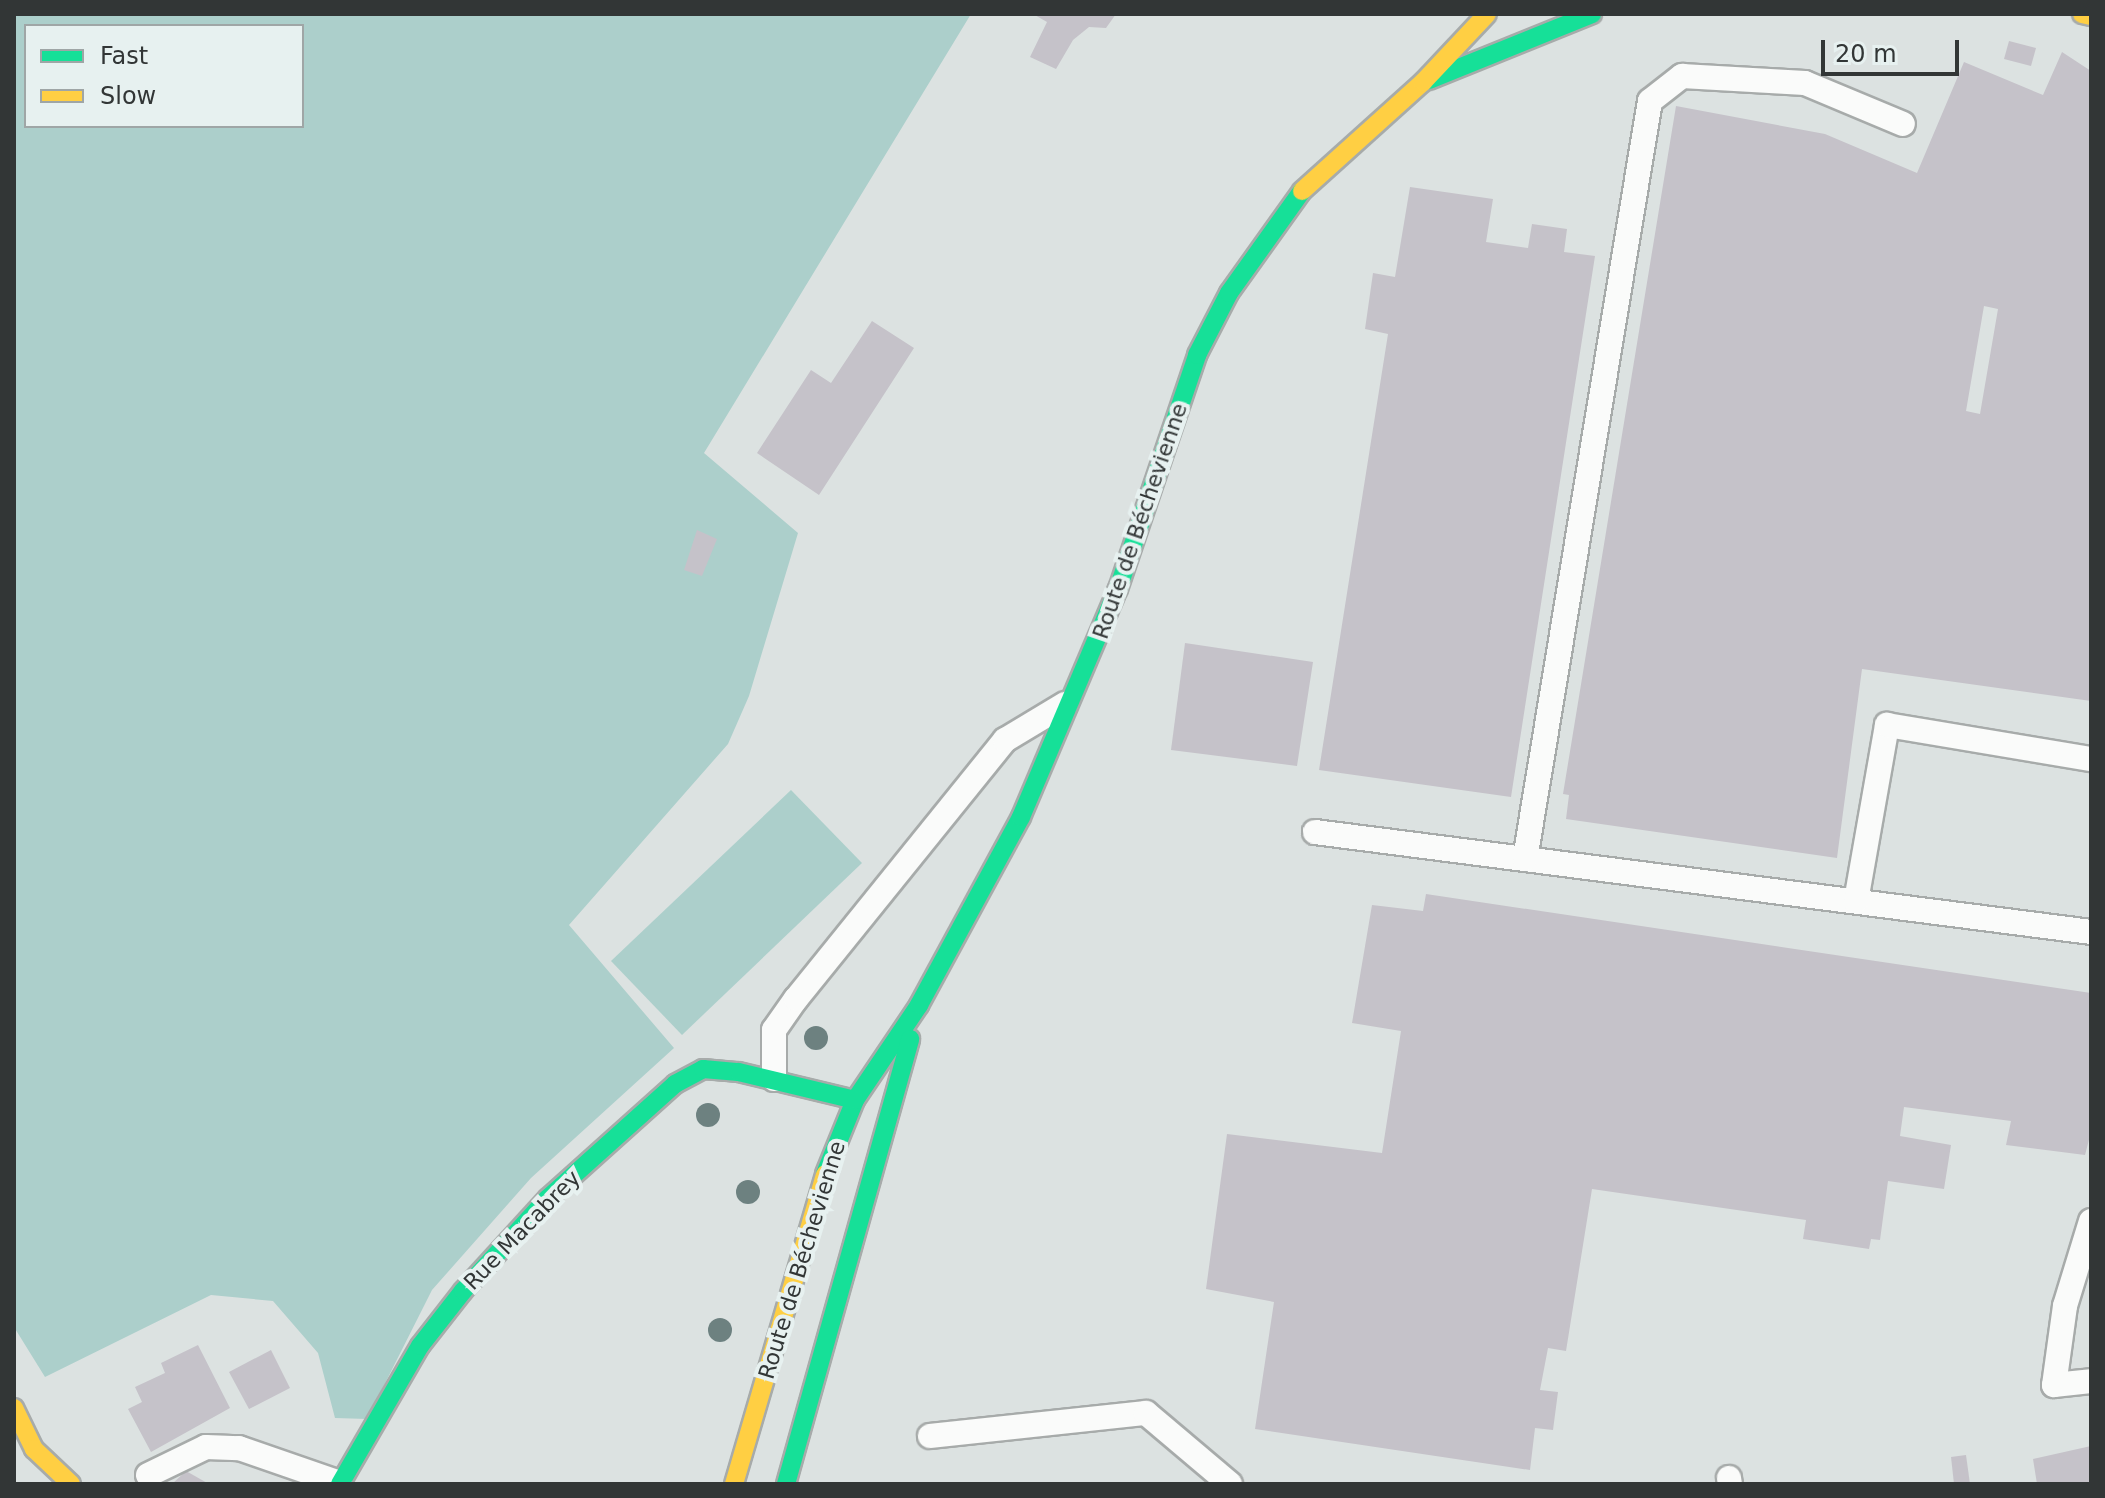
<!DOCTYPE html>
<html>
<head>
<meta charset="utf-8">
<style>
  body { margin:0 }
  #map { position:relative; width:2105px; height:1498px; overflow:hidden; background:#dce2e1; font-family:"DejaVu Sans",sans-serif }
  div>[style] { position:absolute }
  .green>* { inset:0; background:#accfcb }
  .building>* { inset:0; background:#c5c2c9 }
  .roads { filter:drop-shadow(2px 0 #a7abaa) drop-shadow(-2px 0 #a7abaa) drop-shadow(0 2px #a7abaa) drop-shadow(0 -2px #a7abaa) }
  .lane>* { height:24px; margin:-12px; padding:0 12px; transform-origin:12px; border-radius:12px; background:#fafbfa }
  .fast>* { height:18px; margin:-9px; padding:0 9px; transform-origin:9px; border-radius:9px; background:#16e098 }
  .slow>* { height:18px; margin:-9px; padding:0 9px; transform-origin:9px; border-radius:9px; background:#ffcf43 }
  .trees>* { width:24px; height:24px; margin:-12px; border-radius:50%; background:#6d8180 }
  span { translate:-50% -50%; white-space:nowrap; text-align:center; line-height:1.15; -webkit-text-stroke:8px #e7f1f0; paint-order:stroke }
  .street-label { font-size:22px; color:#323636 }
  .frame { position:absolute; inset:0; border:16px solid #323636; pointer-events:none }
  .legend { position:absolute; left:24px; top:24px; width:280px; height:104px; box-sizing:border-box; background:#e7f1f0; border:2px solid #9fa6a6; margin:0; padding:10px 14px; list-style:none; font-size:24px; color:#323636 }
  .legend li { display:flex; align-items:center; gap:16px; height:40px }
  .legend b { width:40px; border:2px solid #9fa6a6 }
  .scale { position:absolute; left:1821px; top:40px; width:138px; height:36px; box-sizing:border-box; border:4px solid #323636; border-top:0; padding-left:10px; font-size:24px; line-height:28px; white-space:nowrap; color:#323636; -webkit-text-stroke:6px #e7f1f0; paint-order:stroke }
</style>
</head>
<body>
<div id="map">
  <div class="green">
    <div style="clip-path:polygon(evenodd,14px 14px,971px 14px,704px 453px,798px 533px,749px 696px,728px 744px,569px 925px,674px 1048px,531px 1178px,432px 1290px,367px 1419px,335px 1418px,318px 1353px,273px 1301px,211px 1295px,45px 1377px,14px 1327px,14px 14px,26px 26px,302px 26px,302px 126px,26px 126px,26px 26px)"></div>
    <div style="clip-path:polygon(791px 790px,862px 863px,682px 1035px,611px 961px)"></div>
  </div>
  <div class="building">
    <div style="clip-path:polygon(1033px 14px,1116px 14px,1106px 28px,1089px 27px,1073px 40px,1056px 69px,1030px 57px,1047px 22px)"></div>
    <div style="clip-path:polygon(2009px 41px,2036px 48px,2031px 66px,2004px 59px)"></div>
    <div style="clip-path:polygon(evenodd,2062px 52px,2091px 71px,2091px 701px,1862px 669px,1837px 858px,1566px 819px,1569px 795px,1563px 794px,1676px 106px,1825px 134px,1917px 173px,1964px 62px,2043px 95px,2062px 52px,1984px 306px,1998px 309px,1980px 414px,1966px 411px,1984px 306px)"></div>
    <div style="clip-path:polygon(1410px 187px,1493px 199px,1486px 242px,1528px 248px,1532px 224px,1567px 229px,1564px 252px,1595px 256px,1511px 797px,1319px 770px,1388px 334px,1365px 329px,1373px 273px,1395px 277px)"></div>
    <div style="clip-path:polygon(872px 321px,914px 348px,819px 495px,757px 453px,811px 370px,831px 383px)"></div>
    <div style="clip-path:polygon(697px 530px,717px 539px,702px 576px,684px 570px)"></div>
    <div style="clip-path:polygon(1185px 643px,1313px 662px,1297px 766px,1171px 750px)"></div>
    <div style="clip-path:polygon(1426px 894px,2091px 993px,2091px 1132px,2085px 1155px,2006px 1145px,2011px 1121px,1904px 1107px,1900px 1136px,1951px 1145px,1944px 1189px,1888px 1181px,1880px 1240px,1871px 1239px,1869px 1249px,1803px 1239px,1806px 1220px,1592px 1189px,1566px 1351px,1548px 1348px,1540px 1390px,1558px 1392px,1553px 1430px,1535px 1428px,1530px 1470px,1255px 1429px,1274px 1302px,1206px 1289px,1227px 1134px,1382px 1153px,1401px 1031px,1352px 1023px,1372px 905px,1423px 911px)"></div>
    <div style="clip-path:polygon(198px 1345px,230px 1408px,151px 1452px,128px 1409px,142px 1402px,135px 1387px,165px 1373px,161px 1363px)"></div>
    <div style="clip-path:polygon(271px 1350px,290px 1388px,249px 1409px,229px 1372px)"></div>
    <div style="clip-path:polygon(2091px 1446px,2091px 1484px,2037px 1484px,2033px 1459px)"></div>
    <div style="clip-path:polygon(1966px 1455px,1970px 1484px,1954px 1484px,1951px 1457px)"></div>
    <div style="clip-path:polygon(186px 1471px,209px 1484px,172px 1484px)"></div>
  </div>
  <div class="roads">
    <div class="lane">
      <div style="left:1315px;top:832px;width:782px;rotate:7.34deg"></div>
      <div style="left:1525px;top:859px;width:768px;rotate:-80.64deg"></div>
      <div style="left:1650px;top:101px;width:41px;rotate:-38deg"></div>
      <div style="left:1682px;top:76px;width:123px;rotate:3.3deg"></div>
      <div style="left:1805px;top:83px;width:106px;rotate:22.7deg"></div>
      <div style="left:1856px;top:901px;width:179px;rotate:-80deg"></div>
      <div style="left:1887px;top:725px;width:207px;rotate:9.5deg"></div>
      <div style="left:774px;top:1079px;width:49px;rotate:-90deg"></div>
      <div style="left:774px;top:1030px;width:38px;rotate:-55deg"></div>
      <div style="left:796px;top:999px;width:333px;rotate:-51.1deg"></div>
      <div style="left:1005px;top:740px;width:70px;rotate:-31deg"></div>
      <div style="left:2091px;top:1221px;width:89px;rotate:107deg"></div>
      <div style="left:2065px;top:1306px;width:80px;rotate:97.9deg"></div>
      <div style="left:2054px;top:1385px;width:37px;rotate:-6deg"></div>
      <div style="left:930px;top:1436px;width:217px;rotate:-6.1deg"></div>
      <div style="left:1146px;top:1413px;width:110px;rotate:40.2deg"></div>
      <div style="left:148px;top:1475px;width:64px;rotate:-25.8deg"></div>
      <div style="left:206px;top:1447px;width:33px;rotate:2deg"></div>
      <div style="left:239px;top:1448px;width:107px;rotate:19.1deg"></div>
      <div style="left:1729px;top:1478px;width:6px;rotate:81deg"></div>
    </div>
    <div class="fast">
      <div style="left:1429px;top:80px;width:176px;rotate:-22deg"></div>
      <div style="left:825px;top:1174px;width:80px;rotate:-67.9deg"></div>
      <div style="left:855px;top:1100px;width:115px;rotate:-56deg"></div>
      <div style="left:919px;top:1005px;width:214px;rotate:-61.5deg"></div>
      <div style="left:1021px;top:817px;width:248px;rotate:-67deg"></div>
      <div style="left:1118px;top:589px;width:247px;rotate:-71.3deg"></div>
      <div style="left:1197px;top:355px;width:70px;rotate:-62.7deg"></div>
      <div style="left:1229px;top:293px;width:125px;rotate:-54.4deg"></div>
      <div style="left:340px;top:1484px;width:160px;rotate:-59.9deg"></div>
      <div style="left:420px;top:1346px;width:70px;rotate:-52deg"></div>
      <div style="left:463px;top:1291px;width:125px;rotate:-47.6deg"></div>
      <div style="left:547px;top:1199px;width:172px;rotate:-41.9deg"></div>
      <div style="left:675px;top:1084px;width:32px;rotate:-28deg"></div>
      <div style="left:703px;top:1069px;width:36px;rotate:5deg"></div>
      <div style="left:739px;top:1072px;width:119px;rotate:13.6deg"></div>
      <div style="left:786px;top:1484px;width:462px;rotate:-74.4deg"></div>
    </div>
    <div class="slow">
      <div style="left:2082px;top:14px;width:9px;rotate:13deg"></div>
      <div style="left:1302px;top:191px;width:163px;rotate:-42deg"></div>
      <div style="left:1423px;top:82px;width:93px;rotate:-46.7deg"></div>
      <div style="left:14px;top:1408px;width:46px;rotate:64deg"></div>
      <div style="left:34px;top:1449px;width:51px;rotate:43.4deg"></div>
      <div style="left:734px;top:1484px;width:323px;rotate:-73.6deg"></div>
    </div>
  </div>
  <div class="trees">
    <div style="left:816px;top:1038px"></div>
    <div style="left:708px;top:1115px"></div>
    <div style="left:748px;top:1192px"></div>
    <div style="left:720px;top:1330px"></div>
  </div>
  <div class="street-label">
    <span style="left:1140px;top:521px;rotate:-71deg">Route de Béchevienne</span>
    <span style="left:522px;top:1230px;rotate:-46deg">Rue Macabrey</span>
    <span style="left:802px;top:1260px;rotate:-73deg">Route de Béchevienne</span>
  </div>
  <div class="frame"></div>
  <ul class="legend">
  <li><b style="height:10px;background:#16e098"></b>Fast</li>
  <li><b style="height:10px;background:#ffcf43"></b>Slow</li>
  </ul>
  <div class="scale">20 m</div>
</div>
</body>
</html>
